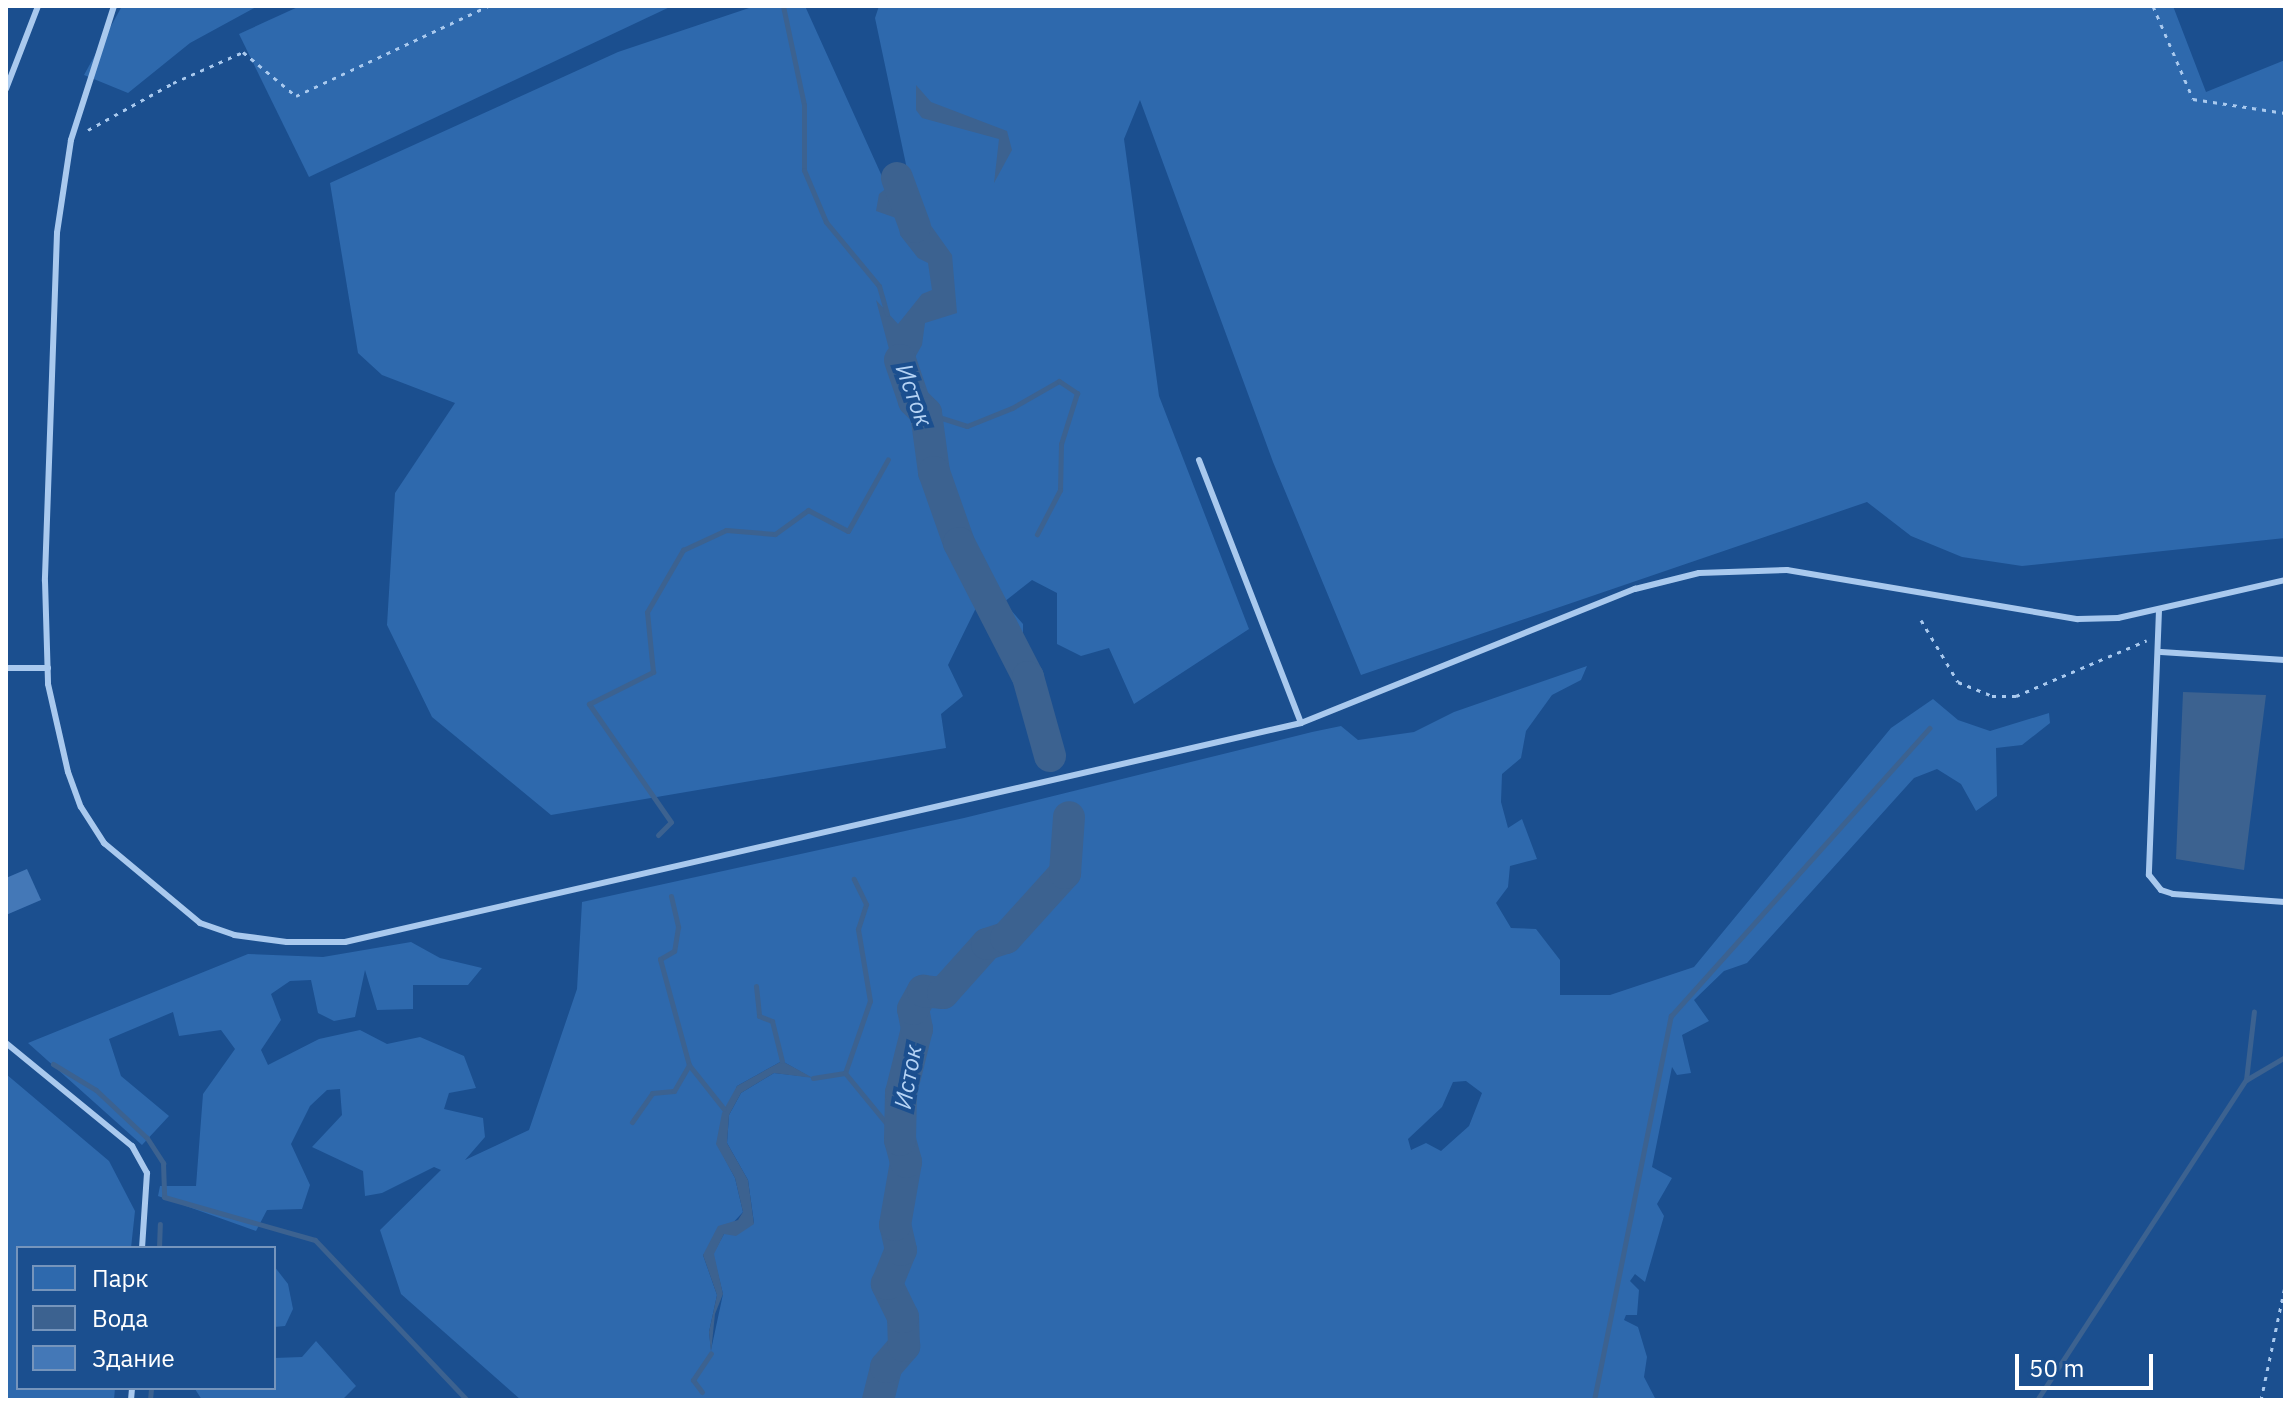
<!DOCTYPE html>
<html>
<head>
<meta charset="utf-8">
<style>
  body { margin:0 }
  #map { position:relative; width:2291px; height:1406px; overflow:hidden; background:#1b4f8f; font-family:"IBM Plex Sans",sans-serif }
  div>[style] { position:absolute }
  .green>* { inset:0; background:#2e69ad }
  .water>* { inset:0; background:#3c6290 }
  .stream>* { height:5px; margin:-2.5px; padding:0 2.5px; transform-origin:2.5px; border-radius:2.5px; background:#3c6290 }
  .river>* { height:32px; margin:-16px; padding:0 16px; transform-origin:16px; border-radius:16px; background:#3c6290 }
  .building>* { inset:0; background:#4478b7 }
  .path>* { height:3px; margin-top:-1.5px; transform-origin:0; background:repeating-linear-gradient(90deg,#a9c9ee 0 4px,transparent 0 10px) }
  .service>* { height:6px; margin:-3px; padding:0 3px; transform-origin:3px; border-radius:3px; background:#a9c9ee }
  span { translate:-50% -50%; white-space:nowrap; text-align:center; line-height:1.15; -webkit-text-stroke:8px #1b4f8f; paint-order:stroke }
  .water-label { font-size:24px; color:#b5d3f5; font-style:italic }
  .frame { position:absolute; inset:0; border:8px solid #fff; pointer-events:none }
  .legend { position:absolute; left:16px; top:1246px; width:260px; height:144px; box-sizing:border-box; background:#1b4f8f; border:2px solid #7695bc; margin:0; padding:10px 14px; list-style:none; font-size:24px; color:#fff }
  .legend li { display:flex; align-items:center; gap:16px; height:40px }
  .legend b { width:40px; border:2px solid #7695bc }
  .scale { position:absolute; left:2015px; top:1354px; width:138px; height:36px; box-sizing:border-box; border:4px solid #fff; border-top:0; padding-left:10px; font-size:24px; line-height:28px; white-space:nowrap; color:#fff; -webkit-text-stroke:6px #1b4f8f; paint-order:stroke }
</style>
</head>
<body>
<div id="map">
  <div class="green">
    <div style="clip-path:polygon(122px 6px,258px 6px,190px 43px,128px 93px,84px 75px)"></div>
    <div style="clip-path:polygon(300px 6px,672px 6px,309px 177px,239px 34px)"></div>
    <div style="clip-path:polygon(755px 6px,805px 6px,885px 183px,908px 174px,875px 18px,879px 6px,2173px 6px,2206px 92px,2285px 60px,2285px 538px,2022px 566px,1962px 557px,1911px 536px,1867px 502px,1361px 675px,1273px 462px,1140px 100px,1124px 139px,1159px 396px,1249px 629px,1134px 704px,1109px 648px,1081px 656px,1057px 644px,1057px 593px,1032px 580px,1004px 602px,1023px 624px,1023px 652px,1005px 648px,1005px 617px,976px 608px,948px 665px,963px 696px,941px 714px,946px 748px,551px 815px,432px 717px,387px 625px,395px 493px,455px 403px,382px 375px,358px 353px,330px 183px,618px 52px)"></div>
    <div style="clip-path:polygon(evenodd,1587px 666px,1581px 680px,1552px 695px,1526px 731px,1521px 758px,1502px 774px,1501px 802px,1508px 828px,1522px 819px,1537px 859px,1510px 866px,1508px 887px,1496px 903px,1511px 928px,1536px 929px,1560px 960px,1560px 995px,1610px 995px,1694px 967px,1891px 728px,1933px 699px,1958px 720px,1990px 731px,2049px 713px,2050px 723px,2022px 745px,1996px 748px,1997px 796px,1976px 811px,1961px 784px,1937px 769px,1914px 778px,1747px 963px,1724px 971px,1694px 1000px,1709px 1021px,1682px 1035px,1691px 1073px,1677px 1075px,1672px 1067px,1652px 1167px,1672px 1178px,1657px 1204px,1664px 1216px,1645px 1282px,1635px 1274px,1630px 1281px,1639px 1290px,1637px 1315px,1626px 1315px,1624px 1320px,1638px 1327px,1647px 1357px,1644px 1377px,1656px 1400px,521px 1400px,401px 1294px,380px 1230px,441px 1170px,434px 1167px,382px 1193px,365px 1196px,363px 1171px,312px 1147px,342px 1115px,340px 1089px,327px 1090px,310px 1106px,291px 1144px,310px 1185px,302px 1209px,267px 1210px,256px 1231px,158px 1196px,160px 1186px,196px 1186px,203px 1094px,235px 1049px,221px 1030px,179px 1036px,173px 1012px,109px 1039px,121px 1076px,169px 1116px,142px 1145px,28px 1043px,248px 954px,323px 957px,411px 942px,440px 958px,482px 968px,468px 985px,413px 985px,413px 1009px,377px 1010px,365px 970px,355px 1017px,334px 1021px,318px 1013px,311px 980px,290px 981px,271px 994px,281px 1020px,261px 1050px,268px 1065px,319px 1039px,360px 1030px,387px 1044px,420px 1037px,464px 1056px,476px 1088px,449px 1093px,444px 1109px,483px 1118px,485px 1137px,465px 1160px,529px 1130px,577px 989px,582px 902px,964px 818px,1312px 732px,1341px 726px,1358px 740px,1414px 732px,1454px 712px,1587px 666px,782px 1061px,810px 1077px,774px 1073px,741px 1093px,729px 1115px,727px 1143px,748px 1180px,754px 1223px,724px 1234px,713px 1254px,723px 1294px,711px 1350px,709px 1332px,717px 1295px,703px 1255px,743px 1212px,735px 1178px,717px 1144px,737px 1086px,782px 1061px,1587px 666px,1466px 1081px,1482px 1093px,1469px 1126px,1441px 1151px,1426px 1143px,1411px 1150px,1408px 1139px,1442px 1107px,1453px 1082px,1466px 1081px)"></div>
    <div style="clip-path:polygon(6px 1074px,109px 1161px,135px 1211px,131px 1248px,18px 1248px,18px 1388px,115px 1388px,114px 1400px,6px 1400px)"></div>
    <div style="clip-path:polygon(274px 1266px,288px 1284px,293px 1309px,285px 1326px,274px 1327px)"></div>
    <div style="clip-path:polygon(316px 1341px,356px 1386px,342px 1400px,202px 1400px,195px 1389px,274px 1388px,274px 1358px,302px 1357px)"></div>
  </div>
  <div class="water">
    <div style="clip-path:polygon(916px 85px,931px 102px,1007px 131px,1012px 150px,994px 183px,999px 139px,922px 118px,916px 110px)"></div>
    <div style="clip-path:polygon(892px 184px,921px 199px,922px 213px,952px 255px,957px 313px,925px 323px,922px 345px,913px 361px,914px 401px,893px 364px,876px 300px,898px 324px,922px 294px,932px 290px,928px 263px,918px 258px,900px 235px,899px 219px,876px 211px,879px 194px)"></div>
    <div style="clip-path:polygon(2183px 692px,2266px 695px,2244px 870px,2176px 859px)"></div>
    <div style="clip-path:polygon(782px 1061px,813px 1078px,774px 1073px,741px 1093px,729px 1115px,727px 1143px,748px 1180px,754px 1224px,736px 1236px,724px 1234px,714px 1254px,723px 1294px,715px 1314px,711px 1353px,709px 1332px,717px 1295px,703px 1255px,718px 1226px,738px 1220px,743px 1212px,735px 1178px,716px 1144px,722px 1113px,737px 1086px)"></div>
  </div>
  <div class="stream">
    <div style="left:783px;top:6px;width:101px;rotate:78deg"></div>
    <div style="left:804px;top:105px;width:65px;rotate:90deg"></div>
    <div style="left:804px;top:170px;width:56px;rotate:67.1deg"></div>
    <div style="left:826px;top:222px;width:83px;rotate:50.4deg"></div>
    <div style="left:879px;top:286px;width:29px;rotate:74deg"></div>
    <div style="left:926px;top:413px;width:43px;rotate:17.6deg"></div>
    <div style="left:967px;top:426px;width:48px;rotate:-21.8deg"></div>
    <div style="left:1012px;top:408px;width:54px;rotate:-29.9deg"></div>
    <div style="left:1059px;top:381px;width:22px;rotate:34deg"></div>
    <div style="left:1077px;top:393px;width:53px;rotate:107.4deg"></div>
    <div style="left:1061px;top:444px;width:46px;rotate:91.2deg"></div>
    <div style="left:1060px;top:490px;width:50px;rotate:117.6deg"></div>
    <div style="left:658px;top:835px;width:18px;rotate:-45deg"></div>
    <div style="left:671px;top:822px;width:144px;rotate:-124.8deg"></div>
    <div style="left:589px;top:704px;width:72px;rotate:-26.6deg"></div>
    <div style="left:653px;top:672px;width:60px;rotate:-95.7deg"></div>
    <div style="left:647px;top:612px;width:72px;rotate:-59.9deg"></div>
    <div style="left:683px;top:550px;width:47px;rotate:-24.9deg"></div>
    <div style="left:726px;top:530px;width:49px;rotate:4.7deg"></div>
    <div style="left:775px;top:534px;width:41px;rotate:-36deg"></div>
    <div style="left:808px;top:510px;width:45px;rotate:27.7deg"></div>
    <div style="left:848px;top:531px;width:82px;rotate:-60.9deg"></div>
    <div style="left:671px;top:896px;width:32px;rotate:77deg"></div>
    <div style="left:678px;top:927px;width:24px;rotate:99deg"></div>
    <div style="left:674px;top:951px;width:16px;rotate:150deg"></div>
    <div style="left:660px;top:959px;width:110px;rotate:74.7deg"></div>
    <div style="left:689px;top:1065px;width:56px;rotate:51.5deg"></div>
    <div style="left:756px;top:986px;width:30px;rotate:84deg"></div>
    <div style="left:759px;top:1016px;width:14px;rotate:21deg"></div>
    <div style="left:772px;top:1021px;width:41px;rotate:76deg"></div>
    <div style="left:53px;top:1064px;width:50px;rotate:31.2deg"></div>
    <div style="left:96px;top:1090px;width:70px;rotate:43.3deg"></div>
    <div style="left:147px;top:1138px;width:30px;rotate:57deg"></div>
    <div style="left:163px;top:1163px;width:34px;rotate:88deg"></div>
    <div style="left:164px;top:1197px;width:157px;rotate:15.9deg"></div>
    <div style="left:315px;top:1240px;width:221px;rotate:46.5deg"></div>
    <div style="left:845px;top:1073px;width:76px;rotate:-70.9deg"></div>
    <div style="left:870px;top:1001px;width:73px;rotate:-99.5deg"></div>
    <div style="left:858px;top:929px;width:26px;rotate:-72deg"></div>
    <div style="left:866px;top:904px;width:28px;rotate:-116deg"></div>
    <div style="left:813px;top:1078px;width:32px;rotate:-9deg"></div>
    <div style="left:845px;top:1073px;width:87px;rotate:50.6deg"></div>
    <div style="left:2246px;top:1080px;width:69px;rotate:-83.4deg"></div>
    <div style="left:632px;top:1122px;width:35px;rotate:-55deg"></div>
    <div style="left:652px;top:1093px;width:22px;rotate:-5deg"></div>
    <div style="left:674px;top:1091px;width:30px;rotate:-60deg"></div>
    <div style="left:159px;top:1248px;width:24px;rotate:-88deg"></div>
    <div style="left:702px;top:1392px;width:15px;rotate:-127deg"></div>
    <div style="left:693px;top:1380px;width:32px;rotate:-56deg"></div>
    <div style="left:150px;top:1400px;width:12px;rotate:-85deg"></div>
    <div style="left:1594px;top:1400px;width:392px;rotate:-78.7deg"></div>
    <div style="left:1671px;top:1016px;width:387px;rotate:-48.1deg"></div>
    <div style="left:2037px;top:1400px;width:382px;rotate:-56.9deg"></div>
    <div style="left:2246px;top:1080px;width:45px;rotate:-30.5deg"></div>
  </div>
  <div class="river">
    <div style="left:897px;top:178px;width:52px;rotate:69.8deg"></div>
    <div style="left:900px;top:360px;width:43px;rotate:71.1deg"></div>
    <div style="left:914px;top:401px;width:17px;rotate:45deg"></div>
    <div style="left:926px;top:413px;width:60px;rotate:82.3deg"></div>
    <div style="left:934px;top:472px;width:75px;rotate:70.6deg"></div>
    <div style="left:959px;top:543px;width:151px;rotate:62.8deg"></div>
    <div style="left:1028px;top:677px;width:82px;rotate:74.4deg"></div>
    <div style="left:878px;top:1400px;width:34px;rotate:-76deg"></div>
    <div style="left:886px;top:1367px;width:28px;rotate:-49deg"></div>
    <div style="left:904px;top:1346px;width:29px;rotate:-92deg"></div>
    <div style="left:903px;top:1317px;width:37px;rotate:-116deg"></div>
    <div style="left:887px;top:1284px;width:37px;rotate:-68deg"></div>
    <div style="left:901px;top:1250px;width:26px;rotate:-103deg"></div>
    <div style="left:895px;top:1225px;width:64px;rotate:-80.1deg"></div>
    <div style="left:906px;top:1162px;width:23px;rotate:-105deg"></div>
    <div style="left:900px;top:1140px;width:47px;rotate:-88.8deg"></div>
    <div style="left:901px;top:1093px;width:66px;rotate:-76deg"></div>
    <div style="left:917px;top:1029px;width:20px;rotate:-101deg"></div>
    <div style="left:913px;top:1009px;width:21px;rotate:-61deg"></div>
    <div style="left:923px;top:991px;width:20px;rotate:6deg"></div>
    <div style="left:943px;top:993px;width:66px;rotate:-48.1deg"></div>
    <div style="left:987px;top:944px;width:20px;rotate:-18deg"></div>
    <div style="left:1006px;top:938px;width:88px;rotate:-47.8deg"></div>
    <div style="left:1065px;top:873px;width:56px;rotate:-85.9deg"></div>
  </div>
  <div class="building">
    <div style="clip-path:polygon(27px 869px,41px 900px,6px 915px,6px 878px)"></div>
  </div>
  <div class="path">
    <div style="left:2153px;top:6px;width:101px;rotate:66.7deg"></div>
    <div style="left:2193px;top:99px;width:93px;rotate:8.7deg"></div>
    <div style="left:88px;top:130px;width:97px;rotate:-28.9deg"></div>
    <div style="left:173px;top:83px;width:77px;rotate:-23.9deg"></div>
    <div style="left:243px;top:52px;width:69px;rotate:39.7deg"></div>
    <div style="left:296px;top:96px;width:212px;rotate:-25.1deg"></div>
    <div style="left:1921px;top:620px;width:72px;rotate:59.2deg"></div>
    <div style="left:1958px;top:682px;width:37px;rotate:22deg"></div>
    <div style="left:1992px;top:696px;width:24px"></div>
    <div style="left:2016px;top:696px;width:142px;rotate:-23.1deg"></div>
    <div style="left:2261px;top:1400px;width:116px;rotate:-78.1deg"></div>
  </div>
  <div class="service">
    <div style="left:114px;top:6px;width:141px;rotate:107.8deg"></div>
    <div style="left:71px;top:140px;width:94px;rotate:98.6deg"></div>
    <div style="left:57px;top:233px;width:348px;rotate:92deg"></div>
    <div style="left:45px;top:581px;width:103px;rotate:88.3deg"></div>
    <div style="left:48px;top:684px;width:90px;rotate:77.2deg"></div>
    <div style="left:68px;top:772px;width:37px;rotate:70deg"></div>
    <div style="left:81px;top:807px;width:43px;rotate:57.4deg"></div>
    <div style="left:104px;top:843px;width:125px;rotate:39.8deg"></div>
    <div style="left:200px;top:923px;width:36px;rotate:19deg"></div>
    <div style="left:234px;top:935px;width:53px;rotate:7.5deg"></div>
    <div style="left:287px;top:942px;width:58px"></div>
    <div style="left:345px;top:942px;width:981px;rotate:-12.9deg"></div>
    <div style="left:6px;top:89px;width:89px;rotate:-68.9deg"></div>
    <div style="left:1199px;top:460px;width:282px;rotate:68.8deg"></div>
    <div style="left:1301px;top:723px;width:360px;rotate:-21.9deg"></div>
    <div style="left:1635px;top:589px;width:66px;rotate:-14deg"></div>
    <div style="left:1699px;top:573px;width:88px;rotate:-2deg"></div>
    <div style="left:1787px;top:570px;width:295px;rotate:9.6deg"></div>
    <div style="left:2078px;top:619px;width:40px;rotate:-1.4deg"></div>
    <div style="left:2118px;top:618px;width:171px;rotate:-12.8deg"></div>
    <div style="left:2159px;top:610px;width:265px;rotate:92.2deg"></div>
    <div style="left:2149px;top:875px;width:19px;rotate:51deg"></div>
    <div style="left:2161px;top:890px;width:13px;rotate:18deg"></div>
    <div style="left:2173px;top:894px;width:112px;rotate:4.1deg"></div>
    <div style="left:2161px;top:652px;width:124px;rotate:3.7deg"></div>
    <div style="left:6px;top:668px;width:42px"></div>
    <div style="left:6px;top:1043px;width:163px;rotate:39.3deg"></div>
    <div style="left:132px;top:1146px;width:31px;rotate:61deg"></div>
    <div style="left:147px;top:1173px;width:75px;rotate:93.8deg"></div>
    <div style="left:131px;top:1400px;width:12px;rotate:-85deg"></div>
  </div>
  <div class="water-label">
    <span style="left:914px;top:395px;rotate:70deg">Исток</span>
    <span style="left:908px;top:1077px;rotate:-80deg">Исток</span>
  </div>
  <div class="frame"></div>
  <ul class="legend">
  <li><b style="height:22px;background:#2e69ad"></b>Парк</li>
  <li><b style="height:22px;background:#3c6290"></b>Вода</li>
  <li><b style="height:22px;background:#4478b7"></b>Здание</li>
  </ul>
  <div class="scale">50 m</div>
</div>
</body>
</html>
